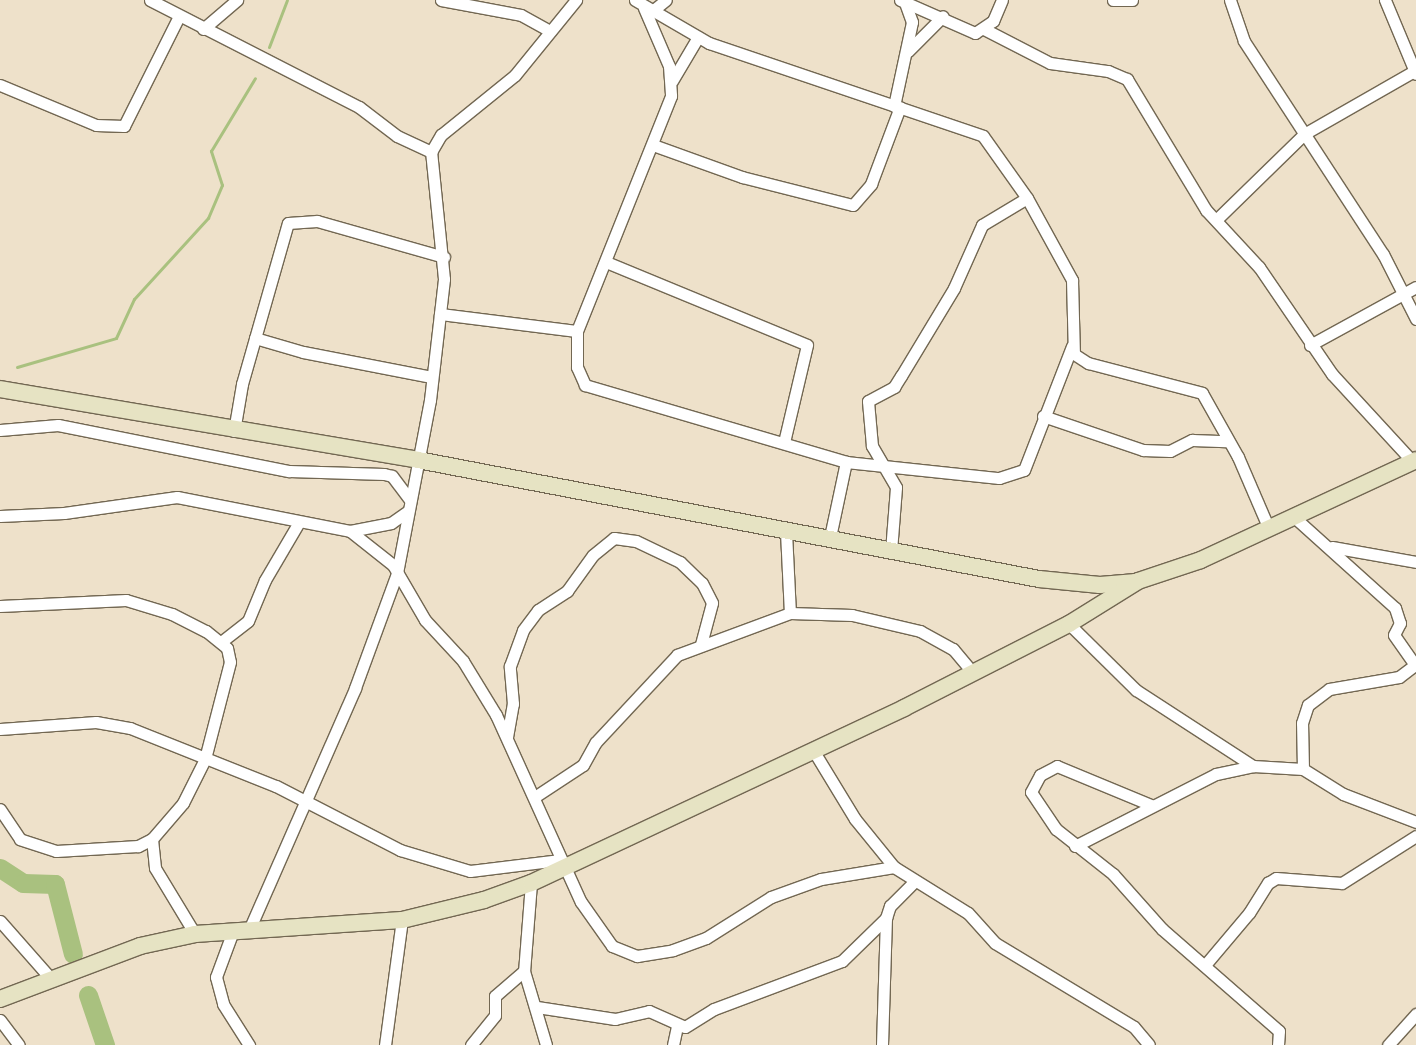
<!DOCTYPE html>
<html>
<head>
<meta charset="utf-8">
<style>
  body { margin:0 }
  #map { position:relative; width:1416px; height:1045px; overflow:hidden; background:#eee1ca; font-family:Lato,sans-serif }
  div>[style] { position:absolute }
  .stream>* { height:3px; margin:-1.5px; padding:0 1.5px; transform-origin:1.5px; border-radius:1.5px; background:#a9c17f }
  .river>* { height:19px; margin:-9.5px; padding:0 9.5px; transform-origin:9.5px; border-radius:9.5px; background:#a9c17f }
  .roads { filter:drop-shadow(1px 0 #726752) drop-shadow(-1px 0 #726752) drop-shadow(0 1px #726752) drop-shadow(0 -1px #726752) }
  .street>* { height:11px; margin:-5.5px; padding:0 5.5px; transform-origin:5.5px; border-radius:5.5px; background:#fff }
  .secondary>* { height:16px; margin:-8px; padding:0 8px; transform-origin:8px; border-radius:8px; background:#e6e3c3 }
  span { translate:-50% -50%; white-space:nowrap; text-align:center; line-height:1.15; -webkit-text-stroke:4px #fbefd7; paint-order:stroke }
</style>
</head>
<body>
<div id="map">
  <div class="stream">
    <div style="left:269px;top:47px;width:50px;rotate:-69deg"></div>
    <div style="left:17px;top:367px;width:103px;rotate:-16.3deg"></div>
    <div style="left:116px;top:338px;width:43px;rotate:-65.2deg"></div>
    <div style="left:134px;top:299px;width:110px;rotate:-47.6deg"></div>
    <div style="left:208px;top:218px;width:36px;rotate:-67deg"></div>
    <div style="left:222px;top:185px;width:36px;rotate:-108deg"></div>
    <div style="left:211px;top:151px;width:85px;rotate:-58.9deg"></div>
  </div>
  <div class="river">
    <div style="left:0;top:868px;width:27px;rotate:33deg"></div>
    <div style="left:23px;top:883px;width:32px;rotate:2deg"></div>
    <div style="left:55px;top:884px;width:72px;rotate:75.6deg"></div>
    <div style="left:88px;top:995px;width:53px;rotate:71.2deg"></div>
  </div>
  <div class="roads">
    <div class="street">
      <div style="left:150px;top:0;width:235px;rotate:27.1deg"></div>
      <div style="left:359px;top:107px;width:48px;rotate:37.3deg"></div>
      <div style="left:397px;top:136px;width:38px;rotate:25deg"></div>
      <div style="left:441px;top:0;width:81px;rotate:10.6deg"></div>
      <div style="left:521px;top:15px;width:31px;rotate:29deg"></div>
      <div style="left:635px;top:0;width:86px;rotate:30.2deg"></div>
      <div style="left:709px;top:43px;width:289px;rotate:18.7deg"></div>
      <div style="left:983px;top:136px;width:76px;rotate:54.6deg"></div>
      <div style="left:1027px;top:198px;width:94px;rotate:61.2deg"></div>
      <div style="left:1072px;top:280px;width:74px;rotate:88.5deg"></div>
      <div style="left:1074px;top:354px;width:17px;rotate:33deg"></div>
      <div style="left:1088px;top:363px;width:118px;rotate:14.7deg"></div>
      <div style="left:1202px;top:393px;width:73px;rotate:60.6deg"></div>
      <div style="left:1238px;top:457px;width:78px;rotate:66.7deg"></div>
      <div style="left:900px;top:0;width:82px;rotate:23.7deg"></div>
      <div style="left:975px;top:33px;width:22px;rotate:-34deg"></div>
      <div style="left:993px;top:21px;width:23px;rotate:-67deg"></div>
      <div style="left:1113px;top:0;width:19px"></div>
      <div style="left:1230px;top:0;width:43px;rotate:71.1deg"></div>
      <div style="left:1244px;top:41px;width:254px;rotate:56.9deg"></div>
      <div style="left:1383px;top:254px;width:73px;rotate:63.1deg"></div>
      <div style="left:1385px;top:0;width:80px;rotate:67.3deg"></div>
      <div style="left:644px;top:8px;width:63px;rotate:66.7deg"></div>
      <div style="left:669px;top:66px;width:30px;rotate:86deg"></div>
      <div style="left:671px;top:96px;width:253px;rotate:111.8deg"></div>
      <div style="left:577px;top:331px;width:36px;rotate:90deg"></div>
      <div style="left:577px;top:367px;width:20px;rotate:66deg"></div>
      <div style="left:585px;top:385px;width:272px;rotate:16.4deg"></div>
      <div style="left:846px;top:462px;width:154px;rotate:6deg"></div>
      <div style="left:999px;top:478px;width:26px;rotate:-18deg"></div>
      <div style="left:1024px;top:470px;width:133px;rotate:-68.8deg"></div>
      <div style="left:651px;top:12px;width:19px;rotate:-39deg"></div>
      <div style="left:203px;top:29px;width:45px;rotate:-40.5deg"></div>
      <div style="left:984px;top:29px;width:74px;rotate:27.3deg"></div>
      <div style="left:1050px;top:63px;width:59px;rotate:7.9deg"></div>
      <div style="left:1108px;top:71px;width:21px;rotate:23deg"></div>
      <div style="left:1127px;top:79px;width:153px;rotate:58.9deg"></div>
      <div style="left:1206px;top:210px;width:78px;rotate:47.1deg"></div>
      <div style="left:1259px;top:267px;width:130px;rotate:55.7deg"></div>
      <div style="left:1332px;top:374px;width:120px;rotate:47.4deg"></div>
      <div style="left:908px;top:51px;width:49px;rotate:-45deg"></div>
      <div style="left:672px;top:81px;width:51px;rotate:-59.4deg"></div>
      <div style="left:0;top:85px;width:104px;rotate:22.6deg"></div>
      <div style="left:96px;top:125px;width:28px;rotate:2deg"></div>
      <div style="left:124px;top:126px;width:123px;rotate:-63.4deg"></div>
      <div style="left:894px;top:106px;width:86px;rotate:-77.9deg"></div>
      <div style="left:912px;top:22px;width:20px;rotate:-110deg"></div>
      <div style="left:653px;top:145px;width:95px;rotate:19.8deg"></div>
      <div style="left:742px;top:177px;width:114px;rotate:14.2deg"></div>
      <div style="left:853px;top:205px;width:28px;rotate:-49deg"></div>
      <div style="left:871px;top:184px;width:82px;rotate:-69.4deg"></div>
      <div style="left:1216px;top:220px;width:123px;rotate:-44.3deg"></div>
      <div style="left:1304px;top:134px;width:127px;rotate:-29.8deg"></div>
      <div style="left:606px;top:262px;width:217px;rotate:22.4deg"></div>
      <div style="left:807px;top:345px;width:100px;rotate:103.3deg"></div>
      <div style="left:440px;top:314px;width:138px;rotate:7.1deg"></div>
      <div style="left:255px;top:338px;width:50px;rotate:16.3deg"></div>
      <div style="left:303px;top:352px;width:131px;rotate:11deg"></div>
      <div style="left:1310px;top:345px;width:121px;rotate:-28.7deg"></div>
      <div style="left:1043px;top:416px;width:106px;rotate:18.8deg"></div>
      <div style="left:1143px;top:450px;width:27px;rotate:2deg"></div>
      <div style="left:1170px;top:451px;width:25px;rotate:-27deg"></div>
      <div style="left:1192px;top:440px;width:34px;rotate:2deg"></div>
      <div style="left:0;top:430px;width:58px;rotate:-4.9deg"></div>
      <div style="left:58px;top:425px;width:236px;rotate:11.3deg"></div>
      <div style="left:289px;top:471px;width:95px;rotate:1.8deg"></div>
      <div style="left:384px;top:474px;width:8px;rotate:14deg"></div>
      <div style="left:392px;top:476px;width:30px;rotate:53deg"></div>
      <div style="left:234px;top:431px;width:48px;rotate:-80.3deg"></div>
      <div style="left:242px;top:384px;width:167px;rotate:-74.1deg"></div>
      <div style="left:288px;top:223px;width:29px;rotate:-4deg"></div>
      <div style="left:317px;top:221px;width:132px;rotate:15.8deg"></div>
      <div style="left:0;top:516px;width:64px;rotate:-2.7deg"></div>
      <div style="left:64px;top:513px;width:114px;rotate:-8.1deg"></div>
      <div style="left:177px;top:497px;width:176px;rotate:11.1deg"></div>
      <div style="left:350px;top:531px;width:42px;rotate:-11deg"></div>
      <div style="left:391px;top:523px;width:21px;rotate:-35deg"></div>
      <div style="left:1294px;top:517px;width:136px;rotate:42deg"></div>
      <div style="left:1395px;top:608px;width:16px;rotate:72deg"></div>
      <div style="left:1400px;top:623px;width:13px;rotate:117deg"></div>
      <div style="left:1394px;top:635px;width:38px;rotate:55deg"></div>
      <div style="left:350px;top:531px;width:55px;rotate:38.3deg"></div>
      <div style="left:393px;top:565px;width:64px;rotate:59.8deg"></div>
      <div style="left:425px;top:620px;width:56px;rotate:47.2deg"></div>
      <div style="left:463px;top:661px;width:63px;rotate:58.6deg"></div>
      <div style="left:496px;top:715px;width:205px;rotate:65.6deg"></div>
      <div style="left:581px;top:902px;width:54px;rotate:54.8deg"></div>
      <div style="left:612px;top:946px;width:27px;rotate:22deg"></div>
      <div style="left:637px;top:956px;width:36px;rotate:-9deg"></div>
      <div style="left:673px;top:950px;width:35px;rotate:-20deg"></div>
      <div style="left:706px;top:938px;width:77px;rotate:-32.2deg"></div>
      <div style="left:771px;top:897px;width:53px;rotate:-19.8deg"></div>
      <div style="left:821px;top:879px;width:74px;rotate:-9.3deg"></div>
      <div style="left:786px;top:532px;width:81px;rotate:87.2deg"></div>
      <div style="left:830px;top:537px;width:77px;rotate:-78deg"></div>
      <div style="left:1332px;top:547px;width:85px;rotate:10.1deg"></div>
      <div style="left:891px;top:551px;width:64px;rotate:-85.5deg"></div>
      <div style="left:896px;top:487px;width:48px;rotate:-120.3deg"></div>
      <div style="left:872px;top:446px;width:45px;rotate:-95.1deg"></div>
      <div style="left:868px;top:401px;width:30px;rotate:-28deg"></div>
      <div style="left:894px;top:387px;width:13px;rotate:-58deg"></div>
      <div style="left:901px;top:376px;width:103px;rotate:-58.9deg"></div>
      <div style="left:954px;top:288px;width:69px;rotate:-66deg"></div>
      <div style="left:982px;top:225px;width:52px;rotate:-31deg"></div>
      <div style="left:0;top:606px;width:126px;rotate:-2.7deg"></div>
      <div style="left:126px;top:600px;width:48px;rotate:16.9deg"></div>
      <div style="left:172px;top:614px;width:38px;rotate:27deg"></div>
      <div style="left:206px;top:631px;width:27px;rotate:39deg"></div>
      <div style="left:227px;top:648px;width:14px;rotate:78deg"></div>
      <div style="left:230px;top:662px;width:100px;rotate:104.5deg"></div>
      <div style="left:205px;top:759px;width:49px;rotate:116.6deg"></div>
      <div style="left:183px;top:803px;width:48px;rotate:130.7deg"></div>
      <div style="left:152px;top:839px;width:16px;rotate:153deg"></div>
      <div style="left:138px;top:846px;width:82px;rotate:176.5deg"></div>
      <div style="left:56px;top:851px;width:38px;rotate:-162deg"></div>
      <div style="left:20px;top:839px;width:36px;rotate:-124deg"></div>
      <div style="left:1069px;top:624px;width:94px;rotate:44.6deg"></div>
      <div style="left:1136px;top:690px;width:140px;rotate:33deg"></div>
      <div style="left:221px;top:642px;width:34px;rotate:-38deg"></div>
      <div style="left:248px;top:621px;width:44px;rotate:-67.5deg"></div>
      <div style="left:265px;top:580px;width:67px;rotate:-59.6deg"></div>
      <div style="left:0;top:729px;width:96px;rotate:-4.2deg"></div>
      <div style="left:96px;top:722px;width:35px;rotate:10deg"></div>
      <div style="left:130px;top:728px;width:157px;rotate:21.7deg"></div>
      <div style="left:276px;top:786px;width:140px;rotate:27.3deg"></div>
      <div style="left:400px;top:850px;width:73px;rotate:16.7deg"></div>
      <div style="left:470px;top:871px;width:91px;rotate:-7deg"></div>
      <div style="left:507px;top:737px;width:34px;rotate:-80deg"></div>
      <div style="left:513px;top:704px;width:38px;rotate:-95deg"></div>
      <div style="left:510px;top:666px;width:38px;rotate:-70deg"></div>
      <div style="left:523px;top:630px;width:25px;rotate:-53deg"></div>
      <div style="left:538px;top:610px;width:35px;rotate:-33deg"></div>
      <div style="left:567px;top:591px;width:44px;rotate:-54.2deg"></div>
      <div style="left:593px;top:555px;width:27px;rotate:-39deg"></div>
      <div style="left:614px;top:538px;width:22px;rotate:8deg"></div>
      <div style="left:636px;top:541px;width:49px;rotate:25.5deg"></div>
      <div style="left:680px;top:562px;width:30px;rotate:44deg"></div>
      <div style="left:702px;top:583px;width:22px;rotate:63deg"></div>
      <div style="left:712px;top:603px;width:42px;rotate:105deg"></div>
      <div style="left:813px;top:750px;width:81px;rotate:58.7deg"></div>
      <div style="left:855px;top:819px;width:62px;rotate:50.9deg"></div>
      <div style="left:894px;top:867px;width:87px;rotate:31.9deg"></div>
      <div style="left:968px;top:913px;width:40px;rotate:48deg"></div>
      <div style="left:995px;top:943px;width:162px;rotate:31.1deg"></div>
      <div style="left:1134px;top:1027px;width:23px;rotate:50deg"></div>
      <div style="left:1303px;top:769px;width:46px;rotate:-91.2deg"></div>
      <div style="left:1302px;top:723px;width:19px;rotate:-72deg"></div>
      <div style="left:1308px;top:705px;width:26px;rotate:-37deg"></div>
      <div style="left:1329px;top:689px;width:71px;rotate:-9.7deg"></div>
      <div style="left:1399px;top:677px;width:20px;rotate:-37deg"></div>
      <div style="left:536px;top:796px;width:56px;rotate:-33.4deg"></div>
      <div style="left:583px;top:765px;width:26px;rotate:-61deg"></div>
      <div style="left:596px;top:742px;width:119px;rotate:-47deg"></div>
      <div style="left:677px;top:655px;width:121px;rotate:-20.4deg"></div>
      <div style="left:790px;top:613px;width:62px;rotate:1.8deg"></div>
      <div style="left:852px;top:615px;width:70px;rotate:13.2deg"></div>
      <div style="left:920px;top:631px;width:38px;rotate:29deg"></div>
      <div style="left:953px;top:649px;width:31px;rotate:50deg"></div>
      <div style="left:1151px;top:805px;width:102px;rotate:-157.5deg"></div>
      <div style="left:1057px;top:766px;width:19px;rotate:152deg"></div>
      <div style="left:1040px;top:775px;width:19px;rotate:118deg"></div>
      <div style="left:1031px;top:792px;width:45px;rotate:56deg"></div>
      <div style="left:1056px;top:829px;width:73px;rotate:38.3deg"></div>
      <div style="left:1113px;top:874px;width:74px;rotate:48.3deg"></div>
      <div style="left:1162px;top:929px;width:155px;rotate:41.1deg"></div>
      <div style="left:1279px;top:1031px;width:14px;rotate:94deg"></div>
      <div style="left:152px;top:839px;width:29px;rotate:84deg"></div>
      <div style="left:155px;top:868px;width:77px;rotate:58.8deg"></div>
      <div style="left:1075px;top:846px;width:158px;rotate:-27.1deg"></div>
      <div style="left:1216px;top:774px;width:38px;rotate:-12deg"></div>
      <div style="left:1253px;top:766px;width:50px;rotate:3.4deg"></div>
      <div style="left:1303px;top:769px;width:47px;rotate:32deg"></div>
      <div style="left:1343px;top:794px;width:78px;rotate:21deg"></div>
      <div style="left:531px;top:883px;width:88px;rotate:94.5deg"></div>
      <div style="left:524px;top:971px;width:77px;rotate:73.4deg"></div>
      <div style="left:0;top:921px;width:79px;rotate:48.6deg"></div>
      <div style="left:249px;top:930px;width:264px;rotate:-66.3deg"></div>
      <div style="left:355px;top:688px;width:122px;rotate:-69.9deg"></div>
      <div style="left:397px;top:573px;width:176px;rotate:-79.2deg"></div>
      <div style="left:430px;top:400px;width:122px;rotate:-83.4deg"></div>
      <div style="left:444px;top:279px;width:128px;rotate:-95.8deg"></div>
      <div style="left:431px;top:152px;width:20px;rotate:-60deg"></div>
      <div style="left:441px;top:135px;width:95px;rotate:-39deg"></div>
      <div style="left:515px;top:75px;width:97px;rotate:-50.9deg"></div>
      <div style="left:233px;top:931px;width:49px;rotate:110.3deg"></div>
      <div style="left:216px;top:977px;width:28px;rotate:75deg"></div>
      <div style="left:223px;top:1004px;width:49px;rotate:57.6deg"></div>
      <div style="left:1205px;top:965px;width:68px;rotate:-49.8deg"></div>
      <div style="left:1249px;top:913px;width:36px;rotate:-58deg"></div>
      <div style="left:1268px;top:883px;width:9px;rotate:-32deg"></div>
      <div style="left:1276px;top:878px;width:66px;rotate:4.3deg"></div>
      <div style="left:1342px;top:883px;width:88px;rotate:-32.4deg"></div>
      <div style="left:537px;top:1007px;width:79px;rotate:8.7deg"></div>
      <div style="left:615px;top:1019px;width:35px;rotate:-13deg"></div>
      <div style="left:649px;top:1011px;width:39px;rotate:24deg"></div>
      <div style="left:685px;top:1027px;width:34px;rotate:-32deg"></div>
      <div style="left:714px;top:1009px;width:137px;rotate:-20.6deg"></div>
      <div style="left:842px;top:961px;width:62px;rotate:-44.3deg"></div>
      <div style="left:0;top:1020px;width:31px;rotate:53deg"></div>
      <div style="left:385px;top:1045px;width:126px;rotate:-82.3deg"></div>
      <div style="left:471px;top:1045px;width:38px;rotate:-51deg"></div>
      <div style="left:495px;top:1015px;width:19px;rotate:-90deg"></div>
      <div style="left:495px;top:996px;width:38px;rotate:-41deg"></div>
      <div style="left:673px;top:1045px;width:19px;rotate:-78deg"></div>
      <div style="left:882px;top:1045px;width:127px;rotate:-88.2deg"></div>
      <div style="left:886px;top:918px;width:13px;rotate:-72deg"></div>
      <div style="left:890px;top:906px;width:34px;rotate:-45deg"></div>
      <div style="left:1388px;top:1045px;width:42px;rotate:-47.9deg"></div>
    </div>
    <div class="secondary">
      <div style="left:0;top:389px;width:424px;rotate:9.6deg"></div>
      <div style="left:418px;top:460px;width:632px;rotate:10.85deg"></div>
      <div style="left:1039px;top:579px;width:61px;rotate:5.6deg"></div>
      <div style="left:1100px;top:585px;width:33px;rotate:-5deg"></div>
      <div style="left:0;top:999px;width:150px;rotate:-20.7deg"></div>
      <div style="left:140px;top:946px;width:56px;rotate:-12.3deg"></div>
      <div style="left:195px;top:934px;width:207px;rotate:-3.9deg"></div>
      <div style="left:402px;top:920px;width:84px;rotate:-13.7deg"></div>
      <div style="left:484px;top:900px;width:50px;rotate:-19.9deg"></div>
      <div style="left:531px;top:883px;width:412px;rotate:-25.1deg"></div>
      <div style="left:904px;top:708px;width:185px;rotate:-27deg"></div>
      <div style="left:1069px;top:624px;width:81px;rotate:-31.9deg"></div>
      <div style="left:1138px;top:581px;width:66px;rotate:-18.4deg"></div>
      <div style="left:1201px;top:560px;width:237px;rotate:-24.9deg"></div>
    </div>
  </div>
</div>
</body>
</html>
